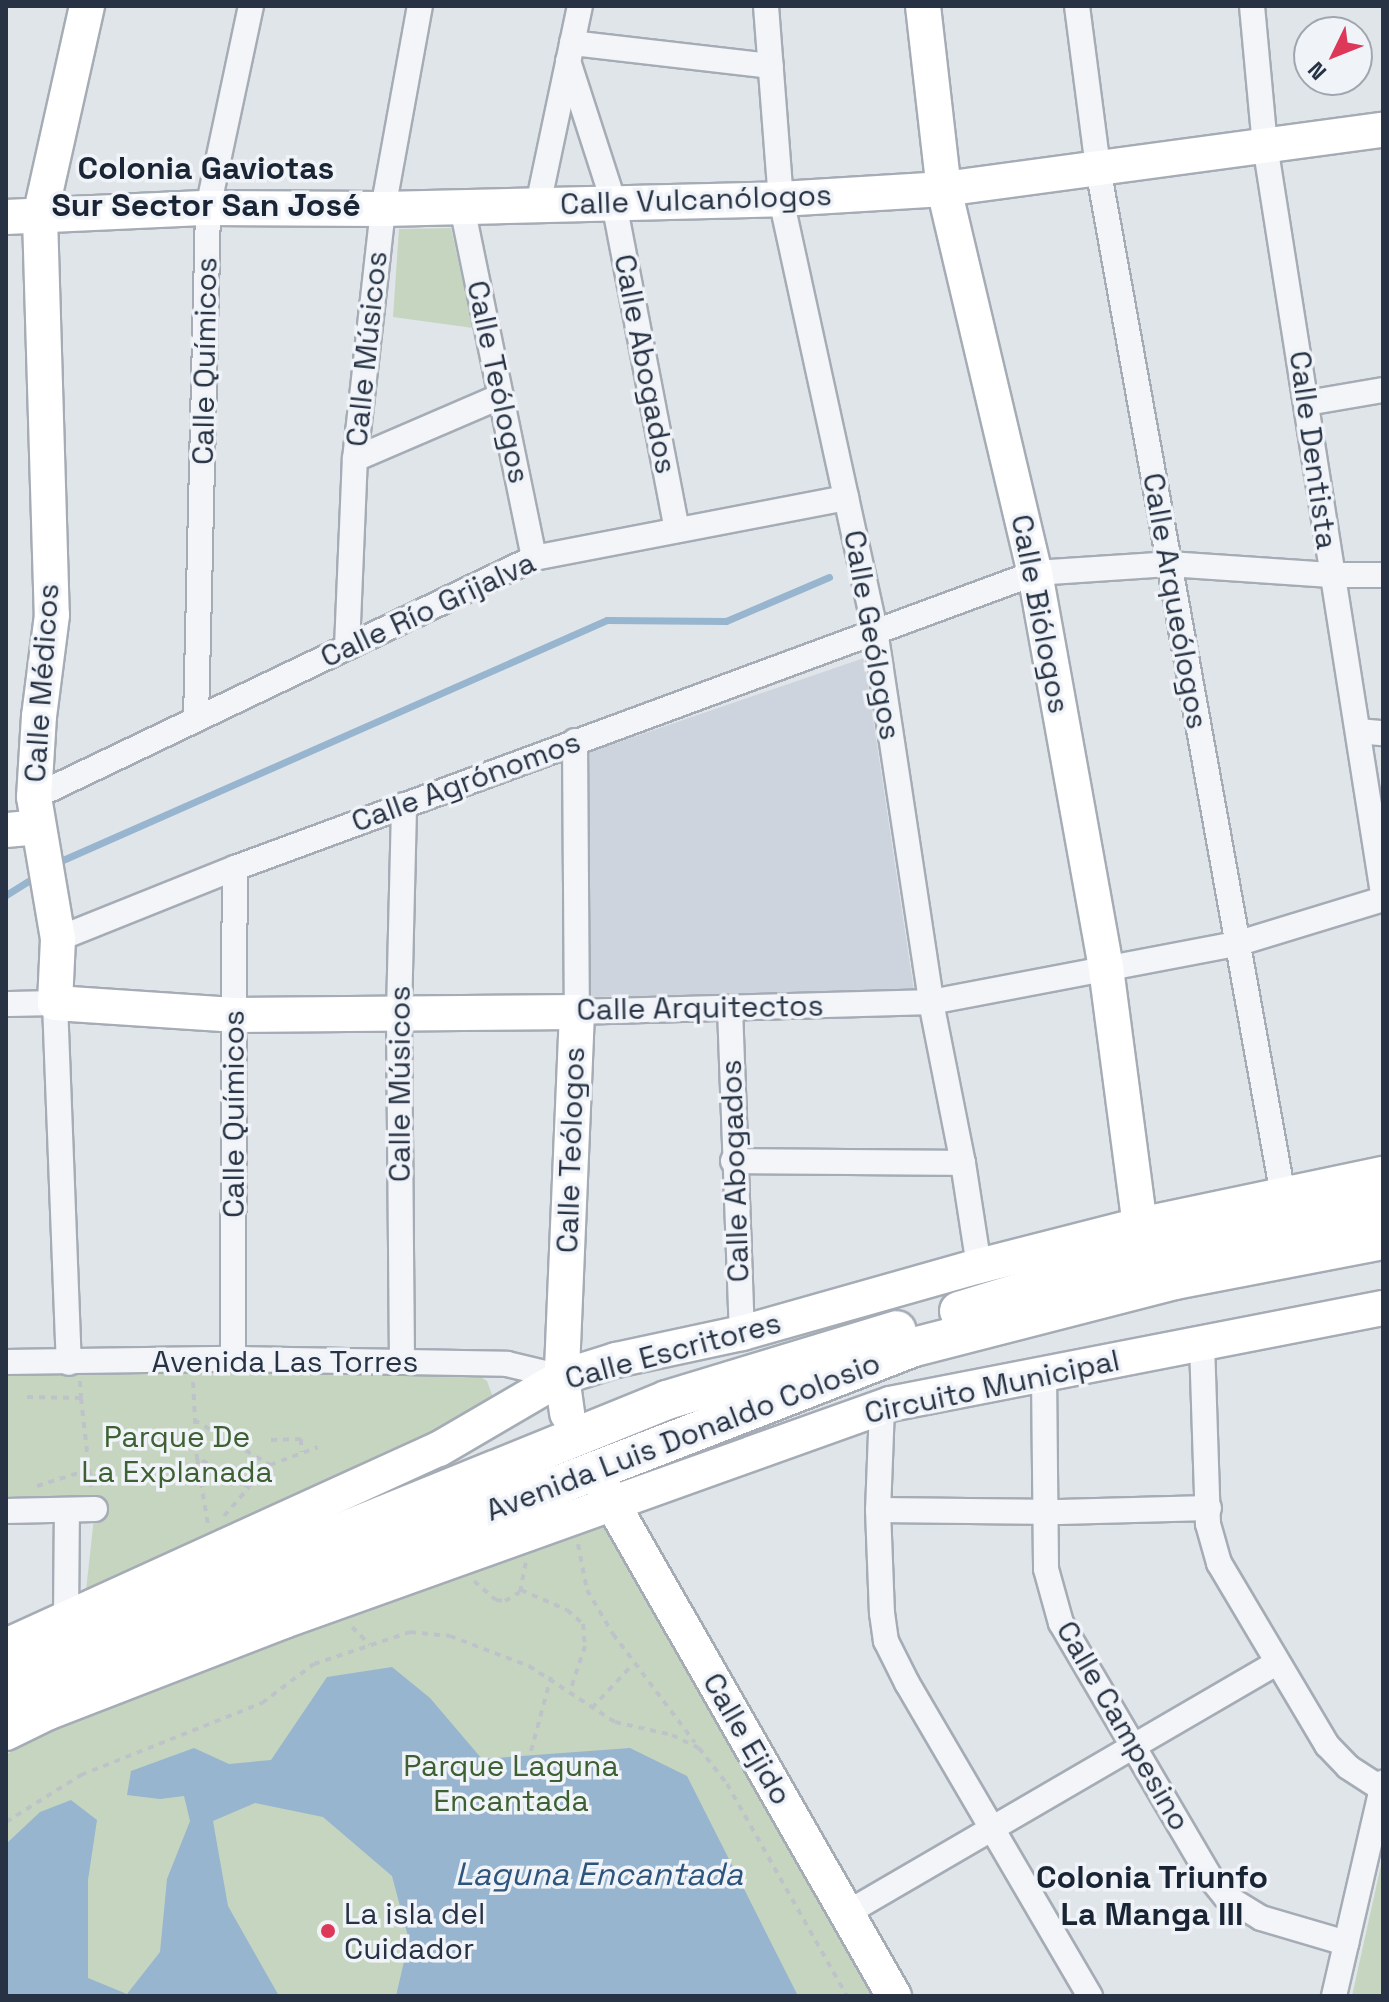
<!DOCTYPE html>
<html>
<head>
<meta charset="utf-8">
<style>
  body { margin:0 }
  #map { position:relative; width:1389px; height:2002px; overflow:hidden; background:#e0e5ea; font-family:"Space Grotesk",sans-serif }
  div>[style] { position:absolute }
  .built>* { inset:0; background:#ced4dd }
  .green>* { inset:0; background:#c6d5c0 }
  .water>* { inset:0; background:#97b5ce }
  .stream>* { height:7px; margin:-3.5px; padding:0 3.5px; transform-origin:3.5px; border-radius:3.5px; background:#97b5ce }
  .path>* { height:4px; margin-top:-2px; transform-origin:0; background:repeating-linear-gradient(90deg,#bec3c9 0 6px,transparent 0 12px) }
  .roads { filter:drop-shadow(2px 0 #a5acb5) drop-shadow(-2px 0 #a5acb5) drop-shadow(0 2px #a5acb5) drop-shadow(0 -2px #a5acb5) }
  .street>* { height:24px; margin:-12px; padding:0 12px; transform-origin:12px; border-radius:12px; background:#f3f5f8 }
  .secondary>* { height:34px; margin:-17px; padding:0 17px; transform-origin:17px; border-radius:17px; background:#fff }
  .primary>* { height:38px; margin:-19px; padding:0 19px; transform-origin:19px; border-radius:19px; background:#fff }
  .dots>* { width:22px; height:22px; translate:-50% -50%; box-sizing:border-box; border:4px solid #f0f3f8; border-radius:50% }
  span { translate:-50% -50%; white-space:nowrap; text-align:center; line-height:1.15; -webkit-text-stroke:7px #f0f3f8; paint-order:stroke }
  .street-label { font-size:30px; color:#273344 }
  .park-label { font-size:30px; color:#3d6132 }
  .poi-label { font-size:30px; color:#273344 }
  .left { translate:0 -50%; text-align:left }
  .neighbourhood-label { font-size:32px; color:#192434; font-weight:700 }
  .water-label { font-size:32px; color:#2c547c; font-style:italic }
  .frame { position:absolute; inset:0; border:8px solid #273344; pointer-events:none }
  .north { position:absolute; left:1293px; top:16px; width:80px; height:80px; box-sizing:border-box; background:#f0f3f8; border:2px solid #a0a6b0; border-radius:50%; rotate:227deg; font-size:22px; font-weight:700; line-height:32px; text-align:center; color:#273344 }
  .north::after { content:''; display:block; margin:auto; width:28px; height:36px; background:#dd3859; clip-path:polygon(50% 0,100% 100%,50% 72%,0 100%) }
</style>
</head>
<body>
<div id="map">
  <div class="built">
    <div style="clip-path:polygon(864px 658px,914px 991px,590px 997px,587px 753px)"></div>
  </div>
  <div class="green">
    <div style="clip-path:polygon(451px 228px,473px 328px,393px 317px,399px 229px)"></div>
    <div style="clip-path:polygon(6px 1367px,473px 1372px,487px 1381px,494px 1400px,491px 1408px,85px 1600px,96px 1499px,6px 1499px)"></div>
    <div style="clip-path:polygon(605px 1519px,876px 1996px,6px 1996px,6px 1755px,33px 1736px)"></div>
    <div style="clip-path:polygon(1383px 1856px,1383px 1996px,1352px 1996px)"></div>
  </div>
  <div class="water">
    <div style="clip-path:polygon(392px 1667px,430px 1698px,482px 1759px,630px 1748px,687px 1776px,798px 1996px,396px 1996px,409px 1940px,392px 1876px,323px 1817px,255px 1803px,213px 1821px,228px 1906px,279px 1996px,6px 1996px,6px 1844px,40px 1812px,71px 1800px,97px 1820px,88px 1880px,88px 1978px,127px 1994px,160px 1952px,167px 1879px,190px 1821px,184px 1796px,160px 1799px,127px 1795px,131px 1771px,194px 1748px,229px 1764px,271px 1760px,327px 1677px)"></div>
  </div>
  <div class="stream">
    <div style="left:56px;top:863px;width:602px;rotate:-23.8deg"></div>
    <div style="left:607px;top:620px;width:119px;rotate:0.5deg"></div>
    <div style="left:726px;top:621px;width:112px;rotate:-23.1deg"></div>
    <div style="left:6px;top:895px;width:39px;rotate:-32deg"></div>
  </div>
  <div class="path">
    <div style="left:80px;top:1381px;width:17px;rotate:87deg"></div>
    <div style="left:193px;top:1382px;width:76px;rotate:87deg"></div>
    <div style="left:197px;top:1458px;width:68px;rotate:80.7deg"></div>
    <div style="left:27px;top:1397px;width:54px;rotate:1.1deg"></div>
    <div style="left:81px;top:1398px;width:90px;rotate:83.6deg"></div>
    <div style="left:194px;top:1420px;width:88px;rotate:30.6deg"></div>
    <div style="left:270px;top:1465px;width:30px;rotate:134deg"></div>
    <div style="left:249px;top:1487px;width:59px;rotate:-150.4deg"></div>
    <div style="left:271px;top:1440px;width:30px;rotate:-2deg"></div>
    <div style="left:301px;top:1439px;width:13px;rotate:90deg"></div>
    <div style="left:270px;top:1465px;width:51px;rotate:-20.6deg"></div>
    <div style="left:37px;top:1486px;width:53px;rotate:-17.4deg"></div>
    <div style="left:224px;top:1516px;width:38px;rotate:-49deg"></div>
    <div style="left:578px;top:1544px;width:47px;rotate:78.9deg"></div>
    <div style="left:587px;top:1590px;width:51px;rotate:59.4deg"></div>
    <div style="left:613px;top:1634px;width:136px;rotate:53deg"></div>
    <div style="left:474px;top:1581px;width:29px;rotate:41deg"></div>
    <div style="left:496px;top:1600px;width:9px;rotate:6deg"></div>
    <div style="left:505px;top:1601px;width:17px;rotate:-31deg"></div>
    <div style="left:520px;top:1592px;width:31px;rotate:-79deg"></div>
    <div style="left:521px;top:1590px;width:50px;rotate:23.5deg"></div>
    <div style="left:567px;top:1610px;width:21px;rotate:41deg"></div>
    <div style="left:583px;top:1624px;width:22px;rotate:85deg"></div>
    <div style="left:585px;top:1646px;width:47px;rotate:108.4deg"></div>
    <div style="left:352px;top:1627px;width:25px;rotate:45deg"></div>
    <div style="left:592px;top:1708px;width:60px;rotate:-47deg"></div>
    <div style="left:531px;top:1751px;width:77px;rotate:-74.9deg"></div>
    <div style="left:6px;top:1822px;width:89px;rotate:-32.1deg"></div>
    <div style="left:81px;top:1775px;width:195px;rotate:-21.7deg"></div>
    <div style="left:262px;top:1703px;width:65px;rotate:-36.9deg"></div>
    <div style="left:314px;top:1664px;width:101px;rotate:-18.4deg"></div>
    <div style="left:410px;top:1632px;width:40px;rotate:5.7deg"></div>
    <div style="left:450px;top:1636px;width:85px;rotate:20.8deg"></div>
    <div style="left:529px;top:1666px;width:103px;rotate:33.1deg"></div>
    <div style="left:615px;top:1722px;width:58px;rotate:12.8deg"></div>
    <div style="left:672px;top:1735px;width:30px;rotate:26deg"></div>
    <div style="left:699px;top:1748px;width:46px;rotate:52.1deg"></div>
    <div style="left:727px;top:1784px;width:244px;rotate:60.5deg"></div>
  </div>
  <div class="roads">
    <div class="street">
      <div style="left:766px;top:6px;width:194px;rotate:85.6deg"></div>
      <div style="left:781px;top:199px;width:441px;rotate:77.7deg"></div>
      <div style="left:875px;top:630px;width:376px;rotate:81.4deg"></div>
      <div style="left:931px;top:1002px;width:164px;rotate:78.8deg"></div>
      <div style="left:963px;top:1163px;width:104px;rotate:81.2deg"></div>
      <div style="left:1077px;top:6px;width:163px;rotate:82.6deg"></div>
      <div style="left:1098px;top:168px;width:1044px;rotate:79.79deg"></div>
      <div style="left:1252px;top:6px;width:140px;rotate:84.7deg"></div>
      <div style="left:1265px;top:145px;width:757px;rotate:81.04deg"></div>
      <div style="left:572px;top:43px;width:200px;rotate:6.6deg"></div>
      <div style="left:568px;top:61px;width:149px;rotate:72.1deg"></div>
      <div style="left:614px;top:203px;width:333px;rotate:79.1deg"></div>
      <div style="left:538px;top:205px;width:203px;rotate:-78.1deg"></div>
      <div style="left:462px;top:207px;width:358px;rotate:78.4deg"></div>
      <div style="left:1307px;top:403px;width:77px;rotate:-9.7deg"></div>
      <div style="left:355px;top:459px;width:159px;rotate:-23.3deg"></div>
      <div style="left:347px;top:647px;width:188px;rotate:-87.6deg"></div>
      <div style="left:355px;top:459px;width:252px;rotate:-83.6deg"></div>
      <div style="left:383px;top:209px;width:206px;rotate:-79.7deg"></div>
      <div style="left:196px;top:719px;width:511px;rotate:-88.65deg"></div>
      <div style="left:208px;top:208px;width:207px;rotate:-78deg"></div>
      <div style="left:1358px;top:731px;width:25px;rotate:5deg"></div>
      <div style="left:575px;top:741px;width:271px;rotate:89.6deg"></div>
      <div style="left:577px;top:1012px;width:354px;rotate:-1.6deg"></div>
      <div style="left:931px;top:1002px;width:310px;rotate:-10.8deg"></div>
      <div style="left:1236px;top:944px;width:154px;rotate:-17deg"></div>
      <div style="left:34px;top:797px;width:554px;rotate:-25.55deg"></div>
      <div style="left:534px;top:558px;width:318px;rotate:-10.9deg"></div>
      <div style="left:58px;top:939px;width:191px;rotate:-21.9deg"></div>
      <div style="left:235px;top:868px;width:853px;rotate:-20.24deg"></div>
      <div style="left:1035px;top:573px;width:134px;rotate:-3.8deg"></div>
      <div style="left:1169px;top:564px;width:162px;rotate:3.9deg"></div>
      <div style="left:1331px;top:575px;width:52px"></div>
      <div style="left:6px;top:1004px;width:49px;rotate:-1.2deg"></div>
      <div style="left:55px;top:1003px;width:360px;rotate:87.8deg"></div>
      <div style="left:730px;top:1008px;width:325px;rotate:87.9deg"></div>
      <div style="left:733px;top:1161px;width:230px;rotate:0.5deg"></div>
      <div style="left:1202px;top:1344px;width:180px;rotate:88.1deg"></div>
      <div style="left:1208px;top:1524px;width:41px;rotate:74.2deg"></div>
      <div style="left:1219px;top:1563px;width:212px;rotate:59.3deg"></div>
      <div style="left:1327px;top:1745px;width:30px;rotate:46deg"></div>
      <div style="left:1348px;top:1767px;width:40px;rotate:32.9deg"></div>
      <div style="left:233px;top:1359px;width:491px;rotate:-89.8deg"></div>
      <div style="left:6px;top:1362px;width:227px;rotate:-0.8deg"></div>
      <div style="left:233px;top:1359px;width:274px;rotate:1deg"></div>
      <div style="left:507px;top:1364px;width:57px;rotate:13.3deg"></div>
      <div style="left:402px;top:1362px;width:349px;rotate:-90.5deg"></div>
      <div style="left:399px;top:1013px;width:208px;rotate:-88.6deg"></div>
      <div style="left:1044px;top:1374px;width:195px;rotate:89.4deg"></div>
      <div style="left:1046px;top:1569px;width:56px;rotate:74.5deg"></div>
      <div style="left:1061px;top:1623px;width:298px;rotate:59.6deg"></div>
      <div style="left:1212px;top:1880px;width:21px;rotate:51deg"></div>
      <div style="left:1225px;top:1896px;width:42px;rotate:31.4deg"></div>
      <div style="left:1261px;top:1918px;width:89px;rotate:16.4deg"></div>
      <div style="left:882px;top:1407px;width:103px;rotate:92.2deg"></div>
      <div style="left:878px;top:1510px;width:103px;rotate:87.8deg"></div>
      <div style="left:882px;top:1613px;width:28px;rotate:82deg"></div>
      <div style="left:886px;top:1641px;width:47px;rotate:63.4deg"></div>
      <div style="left:907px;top:1683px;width:363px;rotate:59.7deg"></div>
      <div style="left:878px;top:1510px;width:181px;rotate:0.6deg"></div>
      <div style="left:1059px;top:1512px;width:150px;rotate:-1.5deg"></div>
      <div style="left:6px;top:1511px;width:89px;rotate:-1.3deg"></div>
      <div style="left:66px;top:1618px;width:108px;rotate:-89.5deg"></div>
      <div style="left:847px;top:1913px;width:497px;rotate:-30.2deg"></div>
      <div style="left:1334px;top:1996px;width:219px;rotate:-77deg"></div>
    </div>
    <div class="secondary">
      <div style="left:87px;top:6px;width:216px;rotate:102.6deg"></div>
      <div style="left:40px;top:217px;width:398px;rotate:88.3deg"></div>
      <div style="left:52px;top:615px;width:102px;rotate:97.3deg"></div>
      <div style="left:39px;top:716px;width:81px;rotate:93.5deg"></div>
      <div style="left:34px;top:797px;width:144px;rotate:80.4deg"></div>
      <div style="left:58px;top:939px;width:64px;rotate:92.7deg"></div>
      <div style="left:55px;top:1003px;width:179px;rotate:3.8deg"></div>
      <div style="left:234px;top:1015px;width:343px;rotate:-0.5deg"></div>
      <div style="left:577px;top:1012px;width:365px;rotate:92.4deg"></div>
      <div style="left:562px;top:1377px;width:37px;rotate:82deg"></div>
      <div style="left:923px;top:6px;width:184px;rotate:83.5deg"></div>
      <div style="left:944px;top:189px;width:395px;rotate:76.7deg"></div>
      <div style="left:1035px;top:573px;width:401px;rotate:79.8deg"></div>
      <div style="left:1106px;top:968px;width:259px;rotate:82.5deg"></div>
      <div style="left:6px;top:217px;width:202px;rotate:-2.6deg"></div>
      <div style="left:208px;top:208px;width:175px;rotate:0.3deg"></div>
      <div style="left:383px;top:209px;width:398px;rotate:-1.4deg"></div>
      <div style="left:781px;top:199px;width:163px;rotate:-3.5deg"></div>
      <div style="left:944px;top:189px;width:443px;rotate:-7.7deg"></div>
      <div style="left:6px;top:830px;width:32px;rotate:-5deg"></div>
      <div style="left:600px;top:1482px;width:592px;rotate:60.23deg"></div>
      <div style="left:6px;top:1646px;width:476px;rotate:-24.5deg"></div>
      <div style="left:439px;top:1449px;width:143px;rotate:-30.3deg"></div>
      <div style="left:562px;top:1377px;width:57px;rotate:-17.5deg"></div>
      <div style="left:616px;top:1360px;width:129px;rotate:-12.1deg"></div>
      <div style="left:742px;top:1333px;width:246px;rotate:-15.8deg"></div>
      <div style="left:979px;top:1266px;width:166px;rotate:-14.3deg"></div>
      <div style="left:1140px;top:1225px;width:248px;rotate:-11.9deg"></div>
      <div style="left:6px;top:1733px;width:46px;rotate:-26deg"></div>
      <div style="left:47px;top:1713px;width:254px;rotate:-21.2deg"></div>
      <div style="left:284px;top:1621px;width:644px;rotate:-19.7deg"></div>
      <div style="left:890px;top:1404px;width:502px;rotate:-11.02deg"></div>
    </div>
    <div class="primary">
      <div style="left:959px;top:1311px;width:219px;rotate:-17deg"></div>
      <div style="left:1168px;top:1247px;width:219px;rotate:-11.1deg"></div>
      <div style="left:6px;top:1668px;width:713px;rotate:-22.07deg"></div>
      <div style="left:667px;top:1400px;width:240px;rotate:-16.9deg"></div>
      <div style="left:6px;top:1705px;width:91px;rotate:-24.6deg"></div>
      <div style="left:89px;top:1667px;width:885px;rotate:-21.2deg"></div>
      <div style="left:914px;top:1347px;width:269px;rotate:-14.4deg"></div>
      <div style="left:1175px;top:1280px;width:212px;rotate:-10.9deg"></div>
    </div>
  </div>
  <div class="dots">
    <div style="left:328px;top:1931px;background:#dd3859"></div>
  </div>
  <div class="street-label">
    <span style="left:696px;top:200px;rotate:-2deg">Calle Vulcanólogos</span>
    <span style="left:367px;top:349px;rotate:-84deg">Calle Músicos</span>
    <span style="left:205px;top:361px;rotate:-89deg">Calle Químicos</span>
    <span style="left:645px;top:364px;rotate:79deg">Calle Abogados</span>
    <span style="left:498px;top:382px;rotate:78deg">Calle Teólogos</span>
    <span style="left:1313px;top:450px;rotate:82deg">Calle Dentista</span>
    <span style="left:1175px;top:601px;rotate:80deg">Calle Arqueólogos</span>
    <span style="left:428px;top:610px;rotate:-25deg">Calle Río Grijalva</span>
    <span style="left:1040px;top:614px;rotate:79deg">Calle Biólogos</span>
    <span style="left:872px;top:635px;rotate:80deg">Calle Geólogos</span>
    <span style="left:42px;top:683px;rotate:-86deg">Calle Médicos</span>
    <span style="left:466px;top:782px;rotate:-20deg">Calle Agrónomos</span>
    <span style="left:700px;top:1008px;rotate:-1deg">Calle Arquitectos</span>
    <span style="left:400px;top:1084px;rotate:-90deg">Calle Músicos</span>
    <span style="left:234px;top:1114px;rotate:-90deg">Calle Químicos</span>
    <span style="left:571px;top:1150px;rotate:-88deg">Calle Teólogos</span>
    <span style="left:735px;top:1171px;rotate:-92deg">Calle Abogados</span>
    <span style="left:673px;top:1351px;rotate:-15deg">Calle Escritores</span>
    <span style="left:285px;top:1362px">Avenida Las Torres</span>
    <span style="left:992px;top:1387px;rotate:-12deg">Circuito Municipal</span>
    <span style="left:683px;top:1437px;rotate:-21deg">Avenida Luis Donaldo Colosio</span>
    <span style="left:1123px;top:1726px;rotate:60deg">Calle Campesino</span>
    <span style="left:747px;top:1739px;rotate:60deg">Calle Ejido</span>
  </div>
  <div class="park-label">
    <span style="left:177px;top:1454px">Parque De<br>La Explanada</span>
    <span style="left:511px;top:1783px">Parque Laguna<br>Encantada</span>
  </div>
  <div class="poi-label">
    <span class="left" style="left:344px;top:1931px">La isla del<br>Cuidador</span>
  </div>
  <div class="neighbourhood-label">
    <span style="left:206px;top:187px">Colonia Gaviotas<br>Sur Sector San José</span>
    <span style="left:1152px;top:1896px">Colonia Triunfo<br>La Manga III</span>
  </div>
  <div class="water-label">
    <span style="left:599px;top:1874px">Laguna Encantada</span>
  </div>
  <div class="frame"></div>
  <div class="north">N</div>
</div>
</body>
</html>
